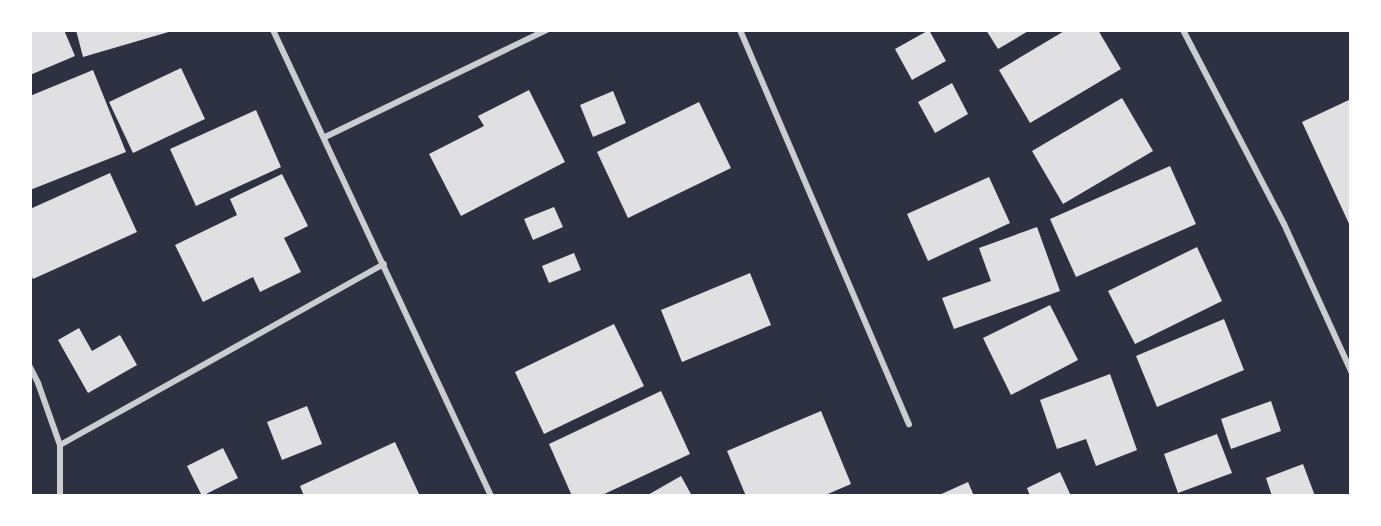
<!DOCTYPE html>
<html>
<head>
<meta charset="utf-8">
<style>
  body { margin:0 }
  #map { position:relative; width:1381px; height:526px; overflow:hidden; background:#2d3142; font-family:Helvetica,sans-serif }
  div>[style] { position:absolute }
  .building>* { inset:0; background:#e0e0e3 }
  .minor>* { height:6px; margin:-3px; padding:0 3px; transform-origin:3px; border-radius:3px; background:#caccd0 }
  span { translate:-50% -50%; white-space:nowrap; text-align:center; line-height:1.15; -webkit-text-stroke:4.5px #fff; paint-order:stroke }
  .frame { position:absolute; inset:0; border:32px solid #fff; pointer-events:none }
</style>
</head>
<body>
<div id="map">
  <div class="building">
    <div style="clip-path:polygon(30px 30px,64px 30px,75px 56px,30px 75px)"></div>
    <div style="clip-path:polygon(76px 30px,172px 30px,172px 31px,83px 57px)"></div>
    <div style="clip-path:polygon(929px 30px,946px 61px,912px 80px,895px 49px)"></div>
    <div style="clip-path:polygon(986px 30px,1030px 30px,998px 49px)"></div>
    <div style="clip-path:polygon(1066px 30px,1098px 30px,1121px 69px,1030px 123px,999px 70px)"></div>
    <div style="clip-path:polygon(181px 68px,205px 119px,133px 153px,109px 102px)"></div>
    <div style="clip-path:polygon(93px 70px,126px 152px,30px 190px,30px 96px)"></div>
    <div style="clip-path:polygon(952px 83px,968px 114px,935px 133px,918px 102px)"></div>
    <div style="clip-path:polygon(529px 90px,565px 162px,461px 216px,429px 154px,484px 126px,478px 116px)"></div>
    <div style="clip-path:polygon(613px 91px,626px 123px,593px 137px,580px 105px)"></div>
    <div style="clip-path:polygon(1122px 98px,1153px 151px,1063px 204px,1032px 151px)"></div>
    <div style="clip-path:polygon(1351px 99px,1351px 228px,1302px 122px)"></div>
    <div style="clip-path:polygon(699px 102px,731px 168px,628px 218px,597px 152px)"></div>
    <div style="clip-path:polygon(256px 110px,281px 167px,196px 206px,170px 149px)"></div>
    <div style="clip-path:polygon(1170px 166px,1196px 224px,1076px 277px,1050px 219px)"></div>
    <div style="clip-path:polygon(110px 173px,137px 232px,33px 279px,30px 272px,30px 209px)"></div>
    <div style="clip-path:polygon(282px 174px,308px 226px,284px 238px,301px 272px,260px 292px,253px 277px,203px 302px,175px 245px,237px 215px,230px 199px)"></div>
    <div style="clip-path:polygon(989px 177px,1010px 223px,928px 261px,907px 214px)"></div>
    <div style="clip-path:polygon(554px 207px,563px 227px,533px 240px,524px 219px)"></div>
    <div style="clip-path:polygon(1037px 227px,1060px 291px,954px 329px,942px 298px,991px 281px,979px 248px)"></div>
    <div style="clip-path:polygon(1197px 247px,1222px 301px,1135px 344px,1108px 291px)"></div>
    <div style="clip-path:polygon(574px 253px,581px 270px,549px 283px,542px 266px)"></div>
    <div style="clip-path:polygon(750px 273px,771px 325px,682px 362px,661px 310px)"></div>
    <div style="clip-path:polygon(1050px 305px,1078px 360px,1011px 395px,983px 338px)"></div>
    <div style="clip-path:polygon(1224px 319px,1244px 370px,1157px 407px,1136px 356px)"></div>
    <div style="clip-path:polygon(614px 324px,644px 386px,544px 434px,515px 372px)"></div>
    <div style="clip-path:polygon(79px 328px,92px 351px,120px 335px,137px 365px,88px 393px,58px 340px)"></div>
    <div style="clip-path:polygon(1110px 374px,1137px 450px,1096px 466px,1086px 439px,1057px 449px,1040px 400px)"></div>
    <div style="clip-path:polygon(661px 391px,690px 454px,600px 496px,572px 496px,549px 444px)"></div>
    <div style="clip-path:polygon(1271px 401px,1281px 431px,1231px 449px,1221px 419px)"></div>
    <div style="clip-path:polygon(307px 406px,322px 444px,282px 460px,267px 422px)"></div>
    <div style="clip-path:polygon(821px 411px,851px 484px,823px 496px,746px 496px,727px 451px)"></div>
    <div style="clip-path:polygon(1217px 434px,1232px 473px,1178px 493px,1164px 454px)"></div>
    <div style="clip-path:polygon(395px 442px,419px 494px,304px 496px,300px 486px)"></div>
    <div style="clip-path:polygon(223px 448px,238px 478px,202px 496px,187px 466px)"></div>
    <div style="clip-path:polygon(1303px 464px,1315px 496px,1272px 496px,1266px 478px)"></div>
    <div style="clip-path:polygon(1060px 472px,1071px 496px,1030px 496px,1027px 488px)"></div>
    <div style="clip-path:polygon(681px 476px,692px 496px,646px 496px)"></div>
    <div style="clip-path:polygon(968px 482px,974px 496px,937px 496px)"></div>
  </div>
  <div class="minor">
    <div style="left:273px;top:30px;width:514px;rotate:64.93deg"></div>
    <div style="left:740px;top:30px;width:429px;rotate:66.8deg"></div>
    <div style="left:1183px;top:30px;width:219px;rotate:62.5deg"></div>
    <div style="left:1284px;top:224px;width:162px;rotate:65.5deg"></div>
    <div style="left:325px;top:137px;width:246px;rotate:-25.8deg"></div>
    <div style="left:30px;top:367px;width:18px;rotate:63deg"></div>
    <div style="left:38px;top:383px;width:66px;rotate:70.5deg"></div>
    <div style="left:60px;top:445px;width:51px;rotate:90deg"></div>
    <div style="left:60px;top:445px;width:371px;rotate:-29.2deg"></div>
  </div>
  <div class="frame"></div>
</div>
</body>
</html>
